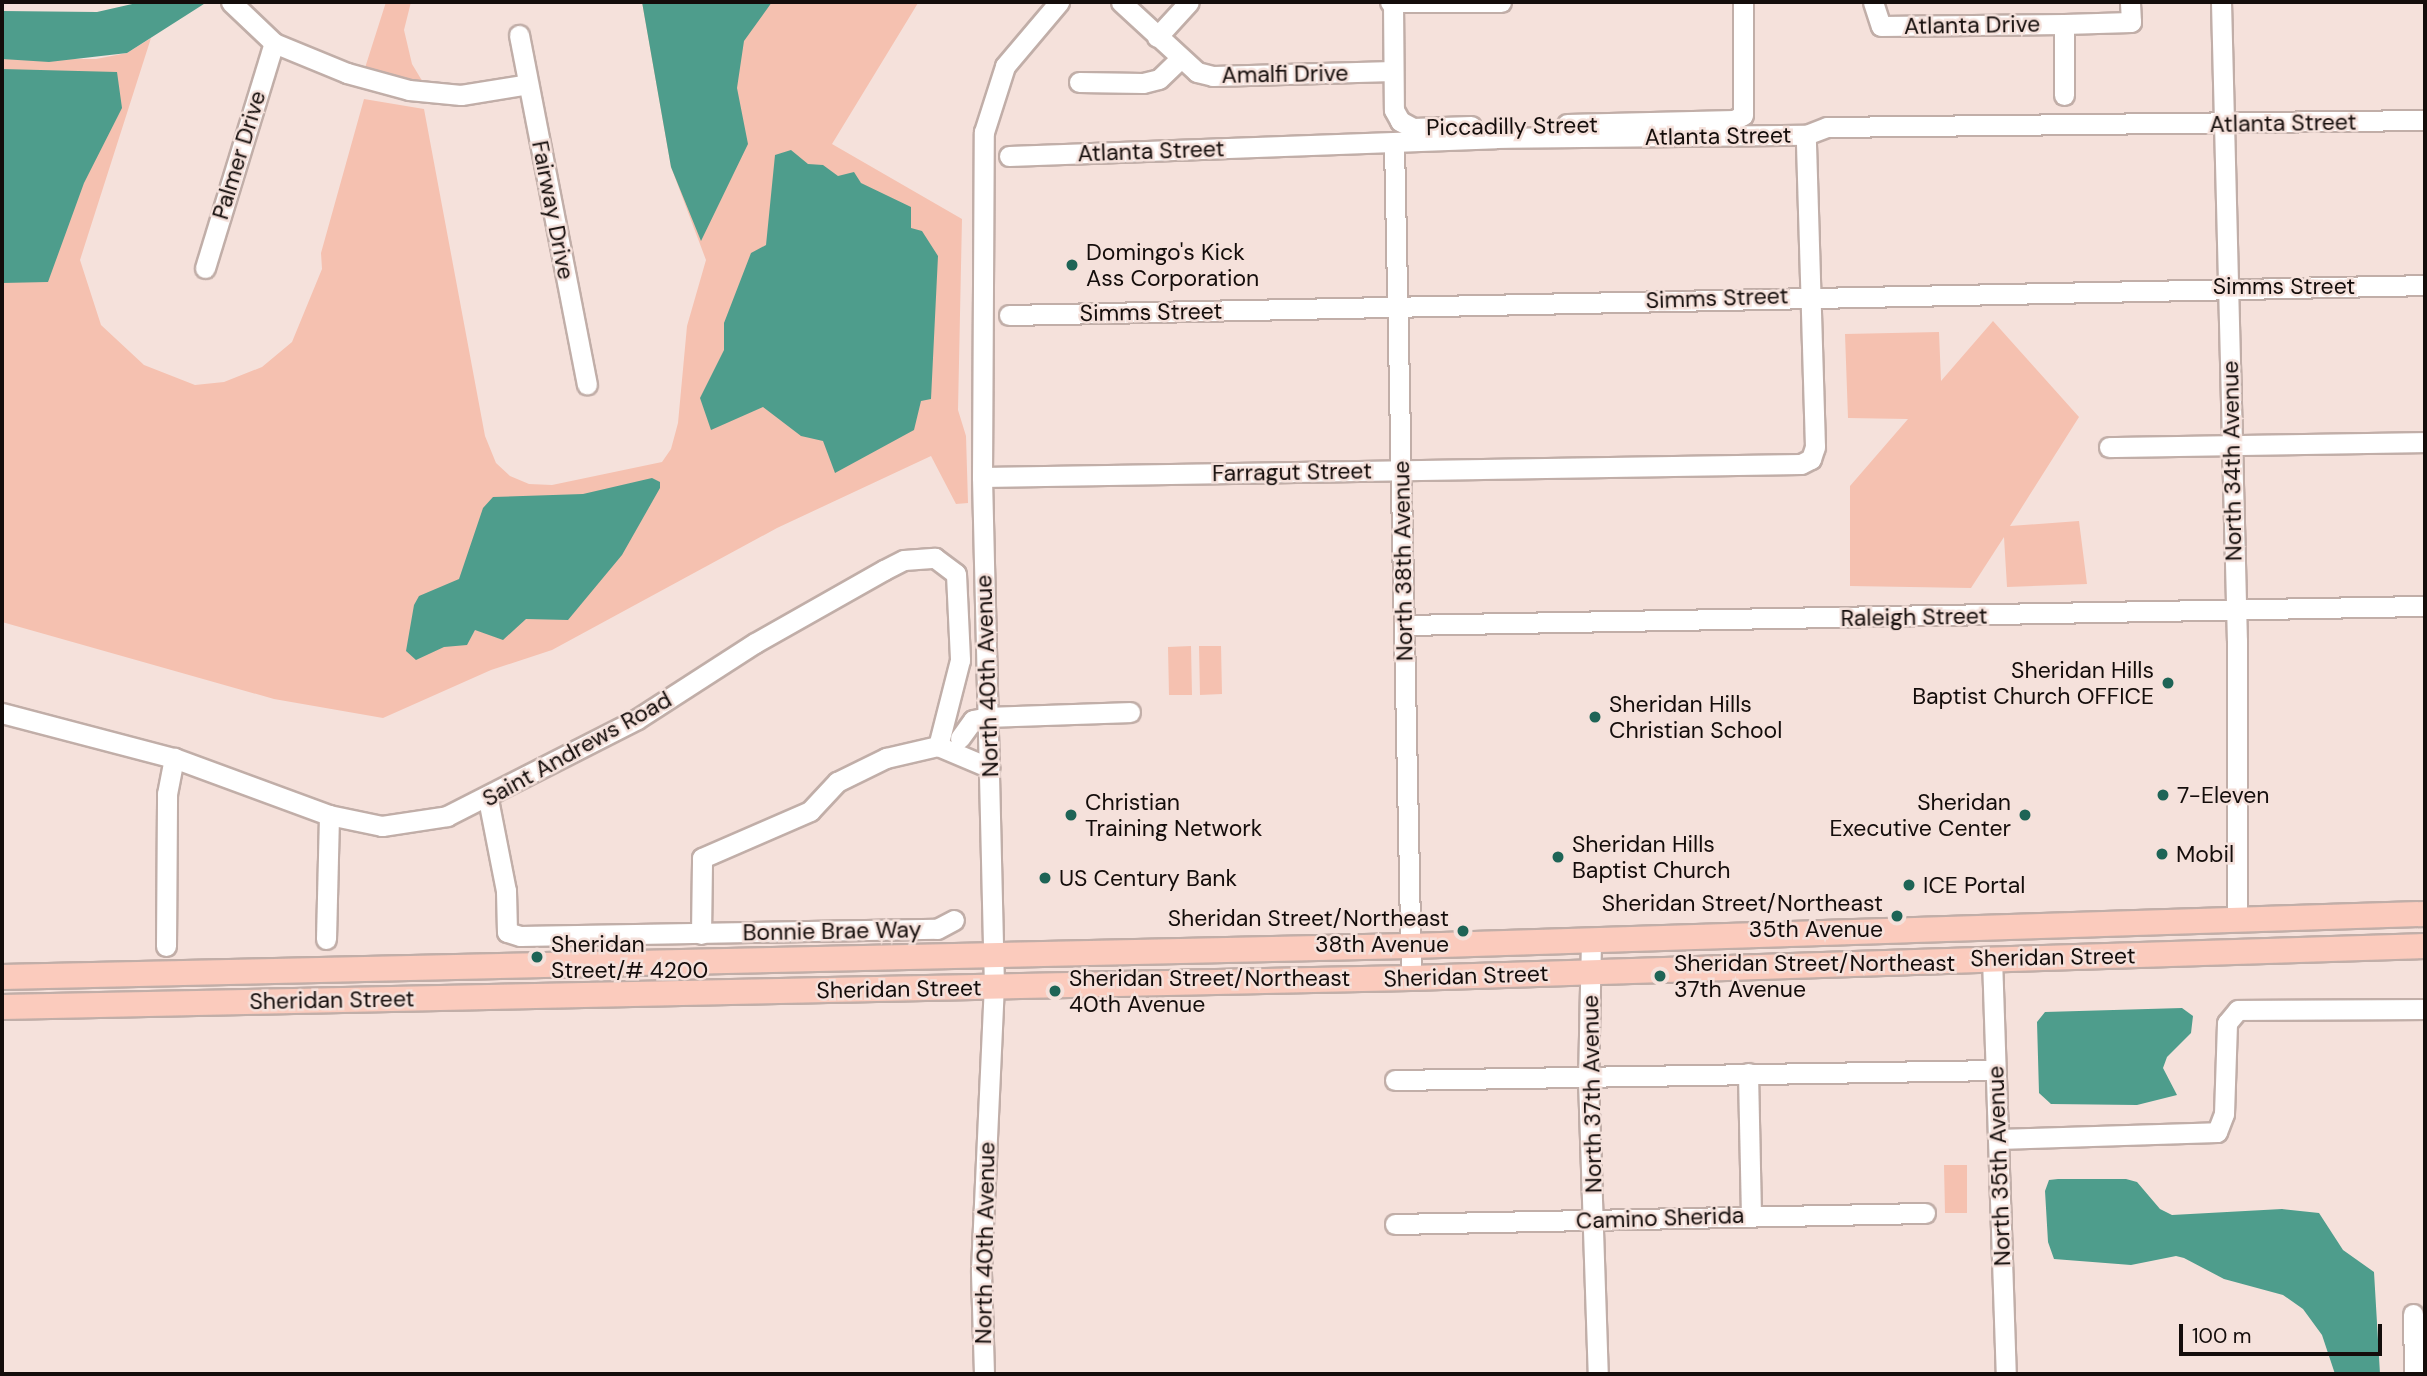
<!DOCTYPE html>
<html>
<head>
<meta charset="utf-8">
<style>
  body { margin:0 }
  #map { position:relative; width:2427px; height:1376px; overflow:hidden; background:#f5e1db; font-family:"DM Sans",sans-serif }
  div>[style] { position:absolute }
  .green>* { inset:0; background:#f5c1b0 }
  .water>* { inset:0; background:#4e9d8c }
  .roads { filter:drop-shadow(2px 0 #c1aea8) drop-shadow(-2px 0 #c1aea8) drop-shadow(0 2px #c1aea8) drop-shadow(0 -2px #c1aea8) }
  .minor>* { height:19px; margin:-9.5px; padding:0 9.5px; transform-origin:9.5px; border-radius:9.5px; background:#fff }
  .major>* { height:24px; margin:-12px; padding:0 12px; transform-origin:12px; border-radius:12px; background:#fbcbbd }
  .dots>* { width:19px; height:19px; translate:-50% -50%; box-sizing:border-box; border:4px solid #f5e1db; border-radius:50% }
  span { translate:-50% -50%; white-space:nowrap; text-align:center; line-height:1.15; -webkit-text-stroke:5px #f5e1db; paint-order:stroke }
  .street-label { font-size:23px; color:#140d0b }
  .poi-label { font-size:23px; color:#140d0b }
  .left { translate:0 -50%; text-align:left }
  .right { translate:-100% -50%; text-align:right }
  .frame { position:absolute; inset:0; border:4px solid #140d0b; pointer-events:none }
  .scale { position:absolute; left:2179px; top:1324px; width:203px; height:32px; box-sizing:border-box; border:4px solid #140d0b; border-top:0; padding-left:9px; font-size:21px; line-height:24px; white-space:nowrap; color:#140d0b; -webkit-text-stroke:5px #f5e1db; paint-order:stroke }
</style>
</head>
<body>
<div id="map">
  <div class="green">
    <div style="clip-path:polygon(386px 2px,411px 2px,404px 30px,412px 64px,424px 84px,364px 71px)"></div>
    <div style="clip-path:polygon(642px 2px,956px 2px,918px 3px,832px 144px,962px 219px,958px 410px,966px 436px,968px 503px,956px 504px,931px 456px,777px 528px,552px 650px,491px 670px,383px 718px,274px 699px,2px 622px,2px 59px,96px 59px,127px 53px,151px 38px,80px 260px,101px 325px,144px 365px,195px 385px,224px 382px,262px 367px,292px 342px,322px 269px,321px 253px,364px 99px,424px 109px,485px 436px,496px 463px,510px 476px,529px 484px,552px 485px,662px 462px,671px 449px,678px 423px,687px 326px,706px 260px,671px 167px)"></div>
    <div style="clip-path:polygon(1993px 321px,2079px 417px,2010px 526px,2079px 521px,2087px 584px,2007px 587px,2004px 537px,1971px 588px,1850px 586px,1850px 486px,1908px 419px,1848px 418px,1845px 334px,1939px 332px,1941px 381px)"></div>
    <div style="clip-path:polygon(1191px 646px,1192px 695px,1169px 695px,1168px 647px)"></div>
    <div style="clip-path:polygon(1199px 646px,1221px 646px,1222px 694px,1200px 695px)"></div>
    <div style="clip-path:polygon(1944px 1165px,1967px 1165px,1967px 1213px,1945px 1213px)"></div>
  </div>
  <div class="water">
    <div style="clip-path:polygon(141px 2px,207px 2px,127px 53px,49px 62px,2px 59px,2px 11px,97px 12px)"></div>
    <div style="clip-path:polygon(642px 2px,772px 2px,744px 41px,737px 88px,748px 144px,701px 241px,671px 167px)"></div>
    <div style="clip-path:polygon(2px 69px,117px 72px,122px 108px,84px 183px,48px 282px,2px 283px)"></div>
    <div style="clip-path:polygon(791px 150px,808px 164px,823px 165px,838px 176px,854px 172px,861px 183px,911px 207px,911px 228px,922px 231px,938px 256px,931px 399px,921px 401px,914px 430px,835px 473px,823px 441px,801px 436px,763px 407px,711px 430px,700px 398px,724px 350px,724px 323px,751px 253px,766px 245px,775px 155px)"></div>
    <div style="clip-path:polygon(652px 478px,660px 482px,660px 488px,622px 555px,568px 620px,526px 619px,503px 640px,475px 630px,467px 645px,444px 647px,416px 660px,406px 651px,414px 605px,419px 596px,459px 579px,483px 508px,493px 497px,583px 494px)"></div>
    <div style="clip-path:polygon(2182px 1008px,2193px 1016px,2191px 1033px,2167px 1057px,2163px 1068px,2177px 1095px,2137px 1105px,2051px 1104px,2039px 1093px,2037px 1022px,2045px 1012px)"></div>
    <div style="clip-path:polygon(2058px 1179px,2126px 1179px,2137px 1182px,2160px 1209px,2172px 1215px,2282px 1209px,2319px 1213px,2343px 1250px,2374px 1272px,2380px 1374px,2335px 1374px,2322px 1335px,2303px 1309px,2283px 1295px,2224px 1279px,2184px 1258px,2176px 1256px,2131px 1265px,2054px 1259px,2048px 1242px,2045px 1191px,2049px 1180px)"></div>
  </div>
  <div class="roads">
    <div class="minor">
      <div style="left:231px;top:2px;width:59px;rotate:43.6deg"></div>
      <div style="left:274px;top:43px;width:79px;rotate:22.3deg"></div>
      <div style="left:347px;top:73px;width:64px;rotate:15.3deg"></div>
      <div style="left:409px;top:90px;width:52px;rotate:5.5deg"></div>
      <div style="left:461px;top:95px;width:68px;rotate:-9.3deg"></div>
      <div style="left:1121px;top:2px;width:103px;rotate:42.6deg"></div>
      <div style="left:1197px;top:72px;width:16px;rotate:14deg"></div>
      <div style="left:1213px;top:76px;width:180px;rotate:-1.6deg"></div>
      <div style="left:1390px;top:2px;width:111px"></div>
      <div style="left:1873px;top:2px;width:25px;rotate:72deg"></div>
      <div style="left:1881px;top:26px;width:183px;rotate:-0.6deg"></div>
      <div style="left:2221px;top:2px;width:639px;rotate:88.57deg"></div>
      <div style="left:2237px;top:641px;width:279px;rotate:90deg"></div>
      <div style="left:1393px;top:3px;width:107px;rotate:89.5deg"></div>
      <div style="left:1394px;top:110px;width:13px;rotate:61deg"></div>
      <div style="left:1400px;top:121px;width:15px;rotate:28deg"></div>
      <div style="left:1413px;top:128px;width:58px;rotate:-2deg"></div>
      <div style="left:519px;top:35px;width:356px;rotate:79deg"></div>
      <div style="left:1157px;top:37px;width:47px;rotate:-47.6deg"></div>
      <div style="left:1079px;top:82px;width:64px;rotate:0.9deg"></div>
      <div style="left:1143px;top:83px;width:16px;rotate:-14deg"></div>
      <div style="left:1159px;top:79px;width:29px;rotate:-44deg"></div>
      <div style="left:2064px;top:95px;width:71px;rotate:-90deg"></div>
      <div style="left:2064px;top:24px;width:67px;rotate:-1.7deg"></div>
      <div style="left:2131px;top:22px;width:20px;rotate:-93deg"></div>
      <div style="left:1567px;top:124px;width:167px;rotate:-1.4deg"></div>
      <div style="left:1734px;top:120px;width:10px;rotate:-29deg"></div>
      <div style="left:1743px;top:115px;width:113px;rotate:-90deg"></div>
      <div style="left:1394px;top:143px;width:835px;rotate:88.83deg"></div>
      <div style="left:1009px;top:156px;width:487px;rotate:-2.1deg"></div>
      <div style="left:1496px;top:138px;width:310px;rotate:-0.6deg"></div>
      <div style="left:1806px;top:135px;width:22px;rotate:-21deg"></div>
      <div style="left:1827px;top:127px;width:598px;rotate:-0.67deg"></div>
      <div style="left:205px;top:268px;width:235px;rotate:-73deg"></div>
      <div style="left:1009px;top:315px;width:1416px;rotate:-1.21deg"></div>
      <div style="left:2109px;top:447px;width:316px;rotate:-0.9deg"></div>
      <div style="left:982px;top:477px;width:819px;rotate:-0.91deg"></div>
      <div style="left:1801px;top:464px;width:11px;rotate:-27deg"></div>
      <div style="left:1811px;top:459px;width:13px;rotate:-72deg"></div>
      <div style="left:1815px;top:447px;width:312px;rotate:-91.7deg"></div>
      <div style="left:1404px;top:625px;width:1021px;rotate:-1.07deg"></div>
      <div style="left:2px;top:713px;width:178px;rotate:14.7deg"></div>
      <div style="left:174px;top:758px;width:165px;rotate:20.2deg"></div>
      <div style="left:329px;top:815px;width:54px;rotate:11.7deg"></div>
      <div style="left:382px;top:826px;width:66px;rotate:-8.7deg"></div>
      <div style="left:447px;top:816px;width:213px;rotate:-27deg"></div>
      <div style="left:637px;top:719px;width:140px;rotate:-32.8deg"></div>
      <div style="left:755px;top:643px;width:148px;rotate:-29.5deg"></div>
      <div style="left:884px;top:570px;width:22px;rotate:-27deg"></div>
      <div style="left:904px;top:560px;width:31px;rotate:-4deg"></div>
      <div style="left:935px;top:558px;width:26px;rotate:37deg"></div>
      <div style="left:956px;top:574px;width:86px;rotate:87.3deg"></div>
      <div style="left:960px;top:660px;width:89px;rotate:104.3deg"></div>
      <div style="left:960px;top:738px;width:22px;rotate:-54deg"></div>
      <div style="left:973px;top:720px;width:15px;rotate:-11deg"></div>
      <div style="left:988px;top:717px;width:142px;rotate:-2deg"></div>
      <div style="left:488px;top:799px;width:94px;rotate:78.9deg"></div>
      <div style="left:506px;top:891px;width:41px;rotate:88.6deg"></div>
      <div style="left:507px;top:932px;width:14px;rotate:17deg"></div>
      <div style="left:520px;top:936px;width:417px;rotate:-1deg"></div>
      <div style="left:937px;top:929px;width:19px;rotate:-28deg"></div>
      <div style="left:701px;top:934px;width:76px;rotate:-89.2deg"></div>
      <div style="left:702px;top:858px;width:118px;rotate:-23.5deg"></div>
      <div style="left:810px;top:811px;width:40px;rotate:-47deg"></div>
      <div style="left:837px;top:782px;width:55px;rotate:-26.1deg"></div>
      <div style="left:886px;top:758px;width:53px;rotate:-13deg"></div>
      <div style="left:938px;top:746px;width:56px;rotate:22.9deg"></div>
      <div style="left:326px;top:939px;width:124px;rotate:-88.6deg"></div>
      <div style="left:1591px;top:940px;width:139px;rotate:91.2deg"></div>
      <div style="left:1588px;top:1079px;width:295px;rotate:88.1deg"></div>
      <div style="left:166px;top:946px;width:152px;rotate:-89.6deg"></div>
      <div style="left:167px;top:794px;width:37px;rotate:-79deg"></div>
      <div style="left:1992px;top:958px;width:416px;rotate:88.1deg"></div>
      <div style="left:1748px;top:1073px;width:143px;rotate:88.8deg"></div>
      <div style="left:1395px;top:1080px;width:600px;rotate:-0.95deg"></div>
      <div style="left:1998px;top:1139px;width:219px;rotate:-1.8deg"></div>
      <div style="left:2217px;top:1132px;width:19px;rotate:-69deg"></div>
      <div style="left:2224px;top:1114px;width:91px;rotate:-88.1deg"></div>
      <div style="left:2227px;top:1023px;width:17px;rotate:-50deg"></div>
      <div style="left:2238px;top:1010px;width:187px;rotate:-0.3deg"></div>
      <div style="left:1395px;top:1224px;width:530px;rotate:-1.19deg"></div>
      <div style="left:2413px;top:1314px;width:60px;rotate:89deg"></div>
      <div style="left:984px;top:1374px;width:104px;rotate:-91.7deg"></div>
      <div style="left:981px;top:1270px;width:283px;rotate:-87.4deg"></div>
      <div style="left:994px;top:987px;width:510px;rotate:-91.35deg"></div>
      <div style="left:982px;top:477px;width:345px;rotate:-89.7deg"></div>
      <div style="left:984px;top:132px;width:69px;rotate:-72.3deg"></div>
      <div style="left:1005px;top:66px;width:84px;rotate:-49.8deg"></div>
    </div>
    <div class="major">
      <div style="left:2px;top:977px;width:1408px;rotate:-1.26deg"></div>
      <div style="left:1410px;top:946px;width:1016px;rotate:-1.81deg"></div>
      <div style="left:2px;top:1007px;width:1409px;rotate:-1.18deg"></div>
      <div style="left:1411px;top:978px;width:1015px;rotate:-1.81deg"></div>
    </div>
  </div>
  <div class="dots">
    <div style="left:1072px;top:265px;background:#1e6456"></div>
    <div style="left:2168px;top:683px;background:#1e6456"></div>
    <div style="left:1595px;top:717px;background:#1e6456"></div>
    <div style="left:2163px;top:795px;background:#1e6456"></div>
    <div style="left:1071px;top:815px;background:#1e6456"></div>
    <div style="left:2025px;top:815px;background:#1e6456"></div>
    <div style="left:2162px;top:854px;background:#1e6456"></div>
    <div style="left:1558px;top:857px;background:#1e6456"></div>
    <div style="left:1045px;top:878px;background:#1e6456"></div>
    <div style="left:1909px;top:885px;background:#1e6456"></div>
    <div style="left:1897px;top:916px;background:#1e6456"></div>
    <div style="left:1463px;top:931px;background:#1e6456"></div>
    <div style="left:537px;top:957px;background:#1e6456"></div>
    <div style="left:1660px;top:976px;background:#1e6456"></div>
    <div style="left:1055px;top:991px;background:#1e6456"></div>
  </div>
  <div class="street-label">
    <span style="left:1972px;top:25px;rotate:-1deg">Atlanta Drive</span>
    <span style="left:1285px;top:74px;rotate:-1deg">Amalfi Drive</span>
    <span style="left:2283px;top:123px;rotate:-1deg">Atlanta Street</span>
    <span style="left:1512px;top:126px;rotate:-1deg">Piccadilly Street</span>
    <span style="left:1718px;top:136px;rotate:-1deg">Atlanta Street</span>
    <span style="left:1151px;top:151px;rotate:-2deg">Atlanta Street</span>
    <span style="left:239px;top:155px;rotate:-73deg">Palmer Drive</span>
    <span style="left:553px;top:210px;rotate:79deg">Fairway Drive</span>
    <span style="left:2284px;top:286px">Simms Street</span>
    <span style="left:1717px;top:298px;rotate:-2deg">Simms Street</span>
    <span style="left:1151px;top:312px;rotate:-1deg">Simms Street</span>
    <span style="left:2232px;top:461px;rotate:-91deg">North 34th Avenue</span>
    <span style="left:1292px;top:472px;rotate:-1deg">Farragut Street</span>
    <span style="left:1403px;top:561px;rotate:-91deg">North 38th Avenue</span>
    <span style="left:1914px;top:617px;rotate:-1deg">Raleigh Street</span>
    <span style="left:987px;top:676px;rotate:-92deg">North 40th Avenue</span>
    <span style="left:577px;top:749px;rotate:-29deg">Saint Andrews Road</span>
    <span style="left:832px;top:931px;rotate:-1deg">Bonnie Brae Way</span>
    <span style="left:2053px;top:957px;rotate:-1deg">Sheridan Street</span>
    <span style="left:1466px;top:976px;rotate:-2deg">Sheridan Street</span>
    <span style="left:899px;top:989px;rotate:-1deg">Sheridan Street</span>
    <span style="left:332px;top:1000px;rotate:-1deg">Sheridan Street</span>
    <span style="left:1592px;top:1094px;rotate:-91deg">North 37th Avenue</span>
    <span style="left:1999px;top:1166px;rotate:-92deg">North 35th Avenue</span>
    <span style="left:1660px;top:1218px;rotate:-2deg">Camino Sherida</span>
    <span style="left:985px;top:1243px;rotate:-89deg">North 40th Avenue</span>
  </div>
  <div class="poi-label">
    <span class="left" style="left:1086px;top:265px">Domingo's Kick<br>Ass Corporation</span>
    <span class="right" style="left:2154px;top:683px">Sheridan Hills<br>Baptist Church OFFICE</span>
    <span class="left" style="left:1609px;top:717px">Sheridan Hills<br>Christian School</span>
    <span class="left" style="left:2177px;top:795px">7-Eleven</span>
    <span class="left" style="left:1085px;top:815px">Christian<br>Training Network</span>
    <span class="right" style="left:2011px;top:815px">Sheridan<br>Executive Center</span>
    <span class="left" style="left:1572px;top:857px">Sheridan Hills<br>Baptist Church</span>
    <span class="left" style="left:2176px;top:854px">Mobil</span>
    <span class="left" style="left:1059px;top:878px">US Century Bank</span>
    <span class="left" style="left:1923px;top:885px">ICE Portal</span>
    <span class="right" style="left:1883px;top:916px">Sheridan Street/Northeast<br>35th Avenue</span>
    <span class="right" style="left:1449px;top:931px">Sheridan Street/Northeast<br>38th Avenue</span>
    <span class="left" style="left:551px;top:957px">Sheridan<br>Street/# 4200</span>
    <span class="left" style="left:1674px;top:976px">Sheridan Street/Northeast<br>37th Avenue</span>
    <span class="left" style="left:1069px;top:991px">Sheridan Street/Northeast<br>40th Avenue</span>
  </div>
  <div class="frame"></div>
  <div class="scale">100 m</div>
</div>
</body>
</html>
